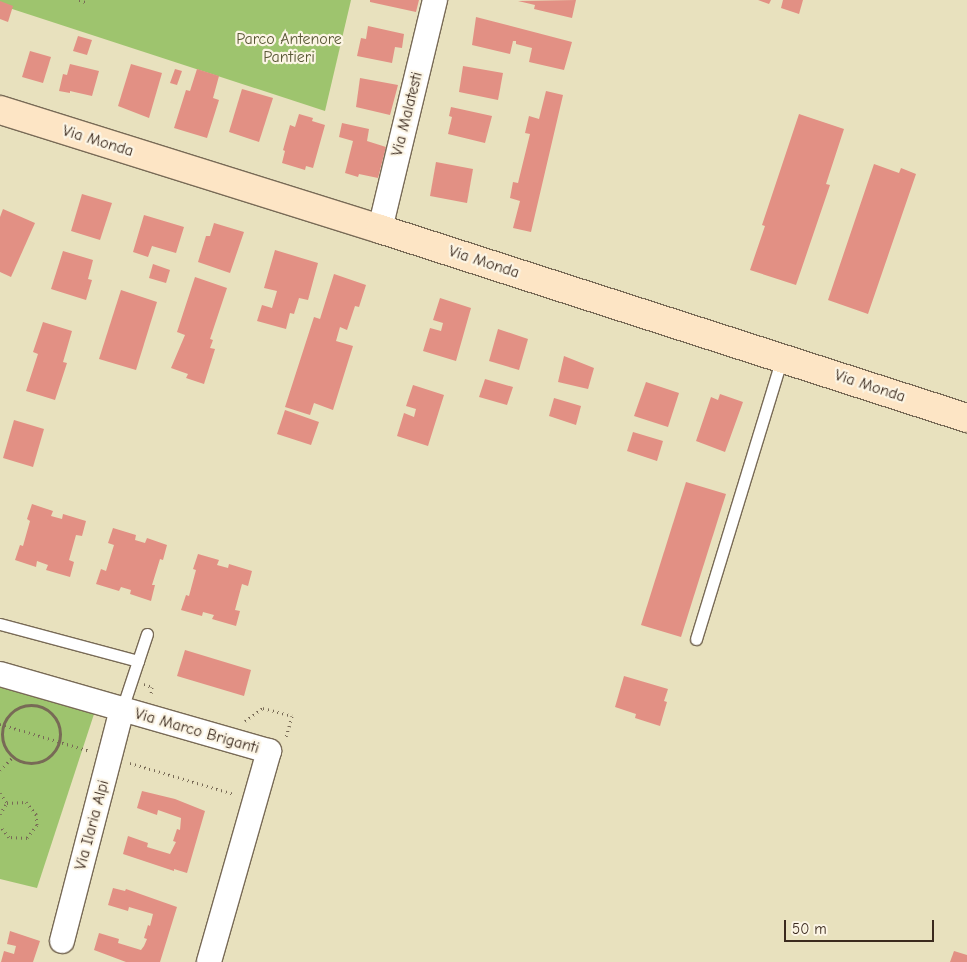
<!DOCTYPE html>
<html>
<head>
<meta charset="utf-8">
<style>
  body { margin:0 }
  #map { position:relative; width:967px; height:962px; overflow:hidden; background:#e8e1be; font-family:"Comic Neue",sans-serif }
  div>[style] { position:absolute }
  .green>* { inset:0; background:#9ec46e }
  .building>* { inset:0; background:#e29084 }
  .path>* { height:3px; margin-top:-1.5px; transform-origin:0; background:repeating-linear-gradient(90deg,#786a56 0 1px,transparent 0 5px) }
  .path>.ring { margin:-1.5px; padding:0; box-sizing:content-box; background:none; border:3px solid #786a56; border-radius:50% }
  .roads { filter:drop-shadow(1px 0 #786a56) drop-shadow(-1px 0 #786a56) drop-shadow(0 1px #786a56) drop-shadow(0 -1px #786a56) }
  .service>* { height:11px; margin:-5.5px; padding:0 5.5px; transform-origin:5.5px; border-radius:5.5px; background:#fff }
  .minor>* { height:24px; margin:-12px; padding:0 12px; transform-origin:12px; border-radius:12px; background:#fff }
  .secondary>* { height:28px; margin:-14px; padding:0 14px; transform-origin:14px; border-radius:14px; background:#fde5c5 }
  span { translate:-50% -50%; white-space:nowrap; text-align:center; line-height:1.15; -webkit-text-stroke:4.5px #fcf5e5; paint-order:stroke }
  .park-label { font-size:16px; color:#595836 }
  .street-label { font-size:16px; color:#3b2a1e }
  .scale { position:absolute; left:784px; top:920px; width:150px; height:22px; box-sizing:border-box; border:2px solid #3b2a1e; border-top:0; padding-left:6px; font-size:15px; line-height:18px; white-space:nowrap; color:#3b2a1e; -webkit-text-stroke:4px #fcf5e5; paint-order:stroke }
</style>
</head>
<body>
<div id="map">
  <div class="green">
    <div style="clip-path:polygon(0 0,351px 0,325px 111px,0 5px)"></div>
    <div style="clip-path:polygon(0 683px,95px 711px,37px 888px,0 879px)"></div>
  </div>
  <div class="building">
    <div style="clip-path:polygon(370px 0,419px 0,416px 12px,370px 2px)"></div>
    <div style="clip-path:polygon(576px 0,572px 18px,534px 9px,535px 5px,518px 1px)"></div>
    <div style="clip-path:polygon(758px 0,771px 0,769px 4px)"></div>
    <div style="clip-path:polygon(783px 0,803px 0,799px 14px,781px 8px)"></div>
    <div style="clip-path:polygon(0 1px,13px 6px,8px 22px,0 19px)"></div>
    <div style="clip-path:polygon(476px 17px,572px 42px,564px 70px,529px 62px,532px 48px,516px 44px,516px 41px,513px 41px,510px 54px,472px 45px)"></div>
    <div style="clip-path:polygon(368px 26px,404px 34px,402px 48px,395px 47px,392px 63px,357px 56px,361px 38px,366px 39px)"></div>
    <div style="clip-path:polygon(78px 36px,92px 40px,87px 55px,73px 51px)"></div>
    <div style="clip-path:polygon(30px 51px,51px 57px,43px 83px,22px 77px)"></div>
    <div style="clip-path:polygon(70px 64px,99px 71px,92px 96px,70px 91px,70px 93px,59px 91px,63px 74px,67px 75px)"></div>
    <div style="clip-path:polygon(131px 64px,162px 73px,149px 118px,118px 106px)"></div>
    <div style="clip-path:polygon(463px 66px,503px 73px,498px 100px,459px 92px)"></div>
    <div style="clip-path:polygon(175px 69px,182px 71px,177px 85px,170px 83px)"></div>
    <div style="clip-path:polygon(197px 69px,219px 76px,213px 98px,219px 100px,207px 138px,174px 128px,186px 90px,190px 91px)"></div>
    <div style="clip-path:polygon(360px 78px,398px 85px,390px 115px,356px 107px)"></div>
    <div style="clip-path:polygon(242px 89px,273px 98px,259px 142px,229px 132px)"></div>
    <div style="clip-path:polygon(546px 91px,563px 95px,531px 232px,513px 228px,520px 201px,510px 198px,513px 182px,518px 183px,530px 134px,525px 133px,529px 116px,539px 119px)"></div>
    <div style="clip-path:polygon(451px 107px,492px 116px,485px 143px,448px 134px,452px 117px,449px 116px)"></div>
    <div style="clip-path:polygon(299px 114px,313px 118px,312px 121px,325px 125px,313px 168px,306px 166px,305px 170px,282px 163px,285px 151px,283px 150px,290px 125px,295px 127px)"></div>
    <div style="clip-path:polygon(799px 114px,844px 129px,826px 184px,830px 185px,796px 285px,750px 270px,765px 226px,762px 225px)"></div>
    <div style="clip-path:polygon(342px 123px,369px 129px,367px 141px,386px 147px,378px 178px,359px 174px,358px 177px,345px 173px,353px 141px,339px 137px)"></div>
    <div style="clip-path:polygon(436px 162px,473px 169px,467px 203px,430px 196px)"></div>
    <div style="clip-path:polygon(874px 164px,899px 173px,901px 168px,916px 174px,868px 314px,828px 300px)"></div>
    <div style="clip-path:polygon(82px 194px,112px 203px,100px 240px,71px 231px)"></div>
    <div style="clip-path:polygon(3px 209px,35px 223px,11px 277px,0 272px,0 217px)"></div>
    <div style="clip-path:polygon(144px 215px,184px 227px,176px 253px,152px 246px,148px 257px,133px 252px)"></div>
    <div style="clip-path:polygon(214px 223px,244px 232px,230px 273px,198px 262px,206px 236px,210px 236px)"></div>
    <div style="clip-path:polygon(275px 250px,318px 263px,308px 300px,299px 298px,294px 314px,290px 313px,286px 329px,257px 321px,262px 305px,272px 308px,277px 291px,264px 288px)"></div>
    <div style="clip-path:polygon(63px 251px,93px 260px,88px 279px,92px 280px,86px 300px,51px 289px)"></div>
    <div style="clip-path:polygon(153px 264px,170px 270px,166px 283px,149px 278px)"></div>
    <div style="clip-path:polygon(334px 274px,366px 285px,359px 307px,355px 306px,347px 330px,340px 327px,336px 341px,353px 346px,333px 410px,314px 403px,310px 415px,285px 407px,314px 317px,320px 319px)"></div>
    <div style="clip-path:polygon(195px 277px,227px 288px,210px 339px,213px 340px,210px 348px,215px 349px,204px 384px,186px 378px,188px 374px,171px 368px,185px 335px,177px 332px)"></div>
    <div style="clip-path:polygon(121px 290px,157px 302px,136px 370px,99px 359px)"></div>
    <div style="clip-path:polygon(440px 298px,471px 308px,456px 361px,423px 351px,430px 328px,441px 331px,443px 323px,433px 320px)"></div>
    <div style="clip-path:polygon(43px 322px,72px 331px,63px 362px,67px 363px,55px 400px,26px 391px,38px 354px,33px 352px)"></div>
    <div style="clip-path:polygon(498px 329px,528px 339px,519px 370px,489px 361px)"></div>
    <div style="clip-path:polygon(564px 356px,594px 368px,588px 389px,558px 382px)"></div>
    <div style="clip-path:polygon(485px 379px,513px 387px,507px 405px,479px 397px)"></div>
    <div style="clip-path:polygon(646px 382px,679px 393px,668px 427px,634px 416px)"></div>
    <div style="clip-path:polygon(413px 385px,444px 395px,428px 446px,397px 436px,404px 413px,414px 417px,416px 409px,406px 406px)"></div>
    <div style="clip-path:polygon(720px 394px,743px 402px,725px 452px,696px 441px,711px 397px,718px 400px)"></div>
    <div style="clip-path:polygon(554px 398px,581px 406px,576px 425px,549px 416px)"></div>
    <div style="clip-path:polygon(285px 410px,319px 422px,311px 445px,277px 434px)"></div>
    <div style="clip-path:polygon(14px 420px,44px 429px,33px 467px,3px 458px)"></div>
    <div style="clip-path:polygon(633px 432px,663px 441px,657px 461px,627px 451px)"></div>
    <div style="clip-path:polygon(686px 482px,726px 494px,681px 637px,641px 625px)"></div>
    <div style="clip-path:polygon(32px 504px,53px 511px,51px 516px,62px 519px,63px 514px,86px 521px,82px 536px,76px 535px,69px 560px,74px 562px,70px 577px,46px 570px,48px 565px,37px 561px,36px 567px,15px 560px,20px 545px,23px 546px,30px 521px,27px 519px)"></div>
    <div style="clip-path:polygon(113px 528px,136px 535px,135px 540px,145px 543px,147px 538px,167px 545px,163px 560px,160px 559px,152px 585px,155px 585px,151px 601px,130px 594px,131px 590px,121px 587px,119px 591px,96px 584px,101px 569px,106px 571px,114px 545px,108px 543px)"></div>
    <div style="clip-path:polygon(198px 554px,219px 560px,217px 565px,228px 568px,229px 564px,252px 571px,248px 586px,242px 584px,235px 610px,240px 611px,236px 626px,212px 619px,214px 615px,203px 612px,202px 616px,181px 610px,186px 595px,189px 596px,196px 570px,193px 569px)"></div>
    <div style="clip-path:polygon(185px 650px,251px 670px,244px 696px,177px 676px)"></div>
    <div style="clip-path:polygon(624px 676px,668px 689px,664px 701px,667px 702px,660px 726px,635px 718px,636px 714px,615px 707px)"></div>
    <div style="clip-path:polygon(142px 791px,175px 799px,205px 811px,187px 873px,174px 869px,174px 871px,123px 854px,128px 836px,148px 843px,147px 847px,170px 854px,176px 842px,173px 841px,177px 829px,180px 830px,181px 818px,158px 810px,157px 815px,137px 808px)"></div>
    <div style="clip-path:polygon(113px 888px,125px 891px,126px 889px,177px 907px,160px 962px,126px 962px,94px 950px,99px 933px,119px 939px,118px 943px,141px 950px,144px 946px,147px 939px,144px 938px,148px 925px,150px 926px,153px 914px,129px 907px,128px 911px,108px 905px)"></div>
    <div style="clip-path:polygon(10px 931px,40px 941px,33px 962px,1px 962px,4px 951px,14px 954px,16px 946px,7px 944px)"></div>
    <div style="clip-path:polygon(954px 951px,967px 955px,967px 962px,950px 962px)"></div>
  </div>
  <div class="path">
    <div style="left:79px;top:0;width:9px;rotate:18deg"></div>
    <div style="left:144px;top:684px;width:9px;rotate:21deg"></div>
    <div style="left:152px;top:687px;width:7px;rotate:98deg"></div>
    <div class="ring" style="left:2px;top:705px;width:55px;height:55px"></div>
    <div style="left:245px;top:721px;width:22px;rotate:-36deg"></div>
    <div style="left:263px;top:708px;width:30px;rotate:15deg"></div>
    <div style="left:292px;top:716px;width:22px;rotate:106deg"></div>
    <div style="left:0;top:724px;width:94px;rotate:16.7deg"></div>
    <div style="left:130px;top:763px;width:109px;rotate:16.6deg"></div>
    <div style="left:0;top:770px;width:18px;rotate:-45deg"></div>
    <div style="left:0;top:793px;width:12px;rotate:55deg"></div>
    <div style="left:0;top:814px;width:13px;rotate:-58deg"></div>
    <div style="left:7px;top:803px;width:19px;rotate:-3deg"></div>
    <div style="left:26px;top:802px;width:16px;rotate:50deg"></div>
    <div style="left:36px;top:814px;width:11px;rotate:85deg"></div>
    <div style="left:37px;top:825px;width:16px;rotate:128deg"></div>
    <div style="left:27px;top:838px;width:18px;rotate:-177deg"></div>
    <div style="left:9px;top:837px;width:14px;rotate:-129deg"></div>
  </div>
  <div class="roads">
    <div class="service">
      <div style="left:0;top:624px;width:143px;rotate:15deg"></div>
      <div style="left:696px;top:639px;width:294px;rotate:-73deg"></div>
      <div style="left:122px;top:709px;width:79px;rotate:-71.6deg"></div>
    </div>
    <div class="minor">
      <div style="left:380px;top:229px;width:236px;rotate:-76.5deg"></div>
      <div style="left:0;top:674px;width:280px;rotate:16deg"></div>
      <div style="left:269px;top:751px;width:219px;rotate:105.9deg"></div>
      <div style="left:62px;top:941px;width:240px;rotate:-75.5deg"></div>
    </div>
    <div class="secondary">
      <div style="left:0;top:110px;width:398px;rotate:17.4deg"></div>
      <div style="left:380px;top:229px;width:617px;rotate:17.85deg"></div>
    </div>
  </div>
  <div class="park-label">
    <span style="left:289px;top:48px">Parco Antenore<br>Pantieri</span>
  </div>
  <div class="street-label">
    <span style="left:407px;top:114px;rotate:-76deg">Via Malatesti</span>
    <span style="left:98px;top:141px;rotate:17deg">Via Monda</span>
    <span style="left:484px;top:262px;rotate:18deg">Via Monda</span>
    <span style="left:870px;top:386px;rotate:18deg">Via Monda</span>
    <span style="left:197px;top:731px;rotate:16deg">Via Marco Briganti</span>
    <span style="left:92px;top:825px;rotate:-75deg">Via Ilaria Alpi</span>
  </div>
  <div class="scale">50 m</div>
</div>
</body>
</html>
